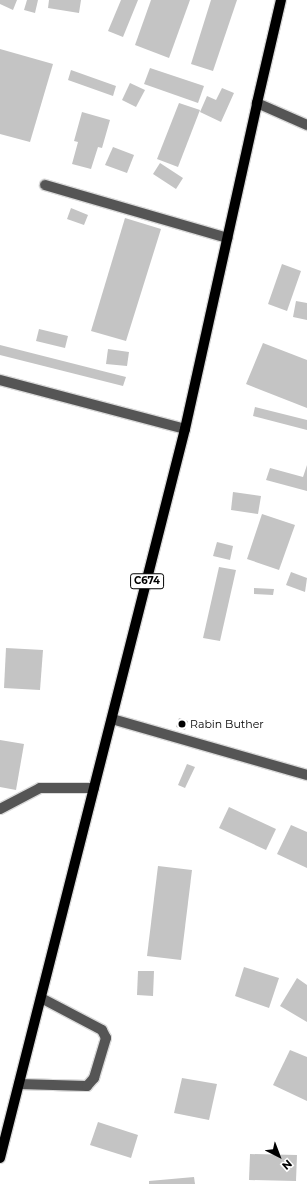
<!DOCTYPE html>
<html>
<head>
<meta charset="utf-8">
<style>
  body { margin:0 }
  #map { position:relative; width:307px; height:1184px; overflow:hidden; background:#fff; font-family:Montserrat,sans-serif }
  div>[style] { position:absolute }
  .building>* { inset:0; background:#c4c4c4 }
  .roads { filter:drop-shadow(1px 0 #dbdbdb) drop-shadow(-1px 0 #dbdbdb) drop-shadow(0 1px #dbdbdb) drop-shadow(0 -1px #dbdbdb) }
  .minor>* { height:10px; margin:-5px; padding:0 5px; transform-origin:5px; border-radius:5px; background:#555 }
  .major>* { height:10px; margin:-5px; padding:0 5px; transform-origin:5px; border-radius:5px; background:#000 }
  .dots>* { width:11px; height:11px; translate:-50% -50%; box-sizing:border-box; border:2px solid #fff; border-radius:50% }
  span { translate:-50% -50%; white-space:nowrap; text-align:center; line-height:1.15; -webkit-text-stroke:3.5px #fff; paint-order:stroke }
  .shield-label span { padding:1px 3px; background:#fff; border:1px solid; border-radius:3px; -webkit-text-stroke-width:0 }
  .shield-label { font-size:10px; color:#000; font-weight:700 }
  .poi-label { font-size:11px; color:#000 }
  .left { translate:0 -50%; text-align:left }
  .north { position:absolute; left:259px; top:1136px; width:40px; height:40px; -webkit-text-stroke:3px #fff; paint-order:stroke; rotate:138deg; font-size:11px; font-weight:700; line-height:16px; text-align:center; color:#000 }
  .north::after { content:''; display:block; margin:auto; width:14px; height:18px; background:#000; clip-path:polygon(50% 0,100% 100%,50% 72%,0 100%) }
</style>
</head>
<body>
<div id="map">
  <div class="building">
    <div style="clip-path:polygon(0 0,17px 0,13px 10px,0 4px)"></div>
    <div style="clip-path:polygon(27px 0,38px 0,35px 13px,24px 10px)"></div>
    <div style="clip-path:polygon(49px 0,81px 0,79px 13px,48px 8px)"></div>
    <div style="clip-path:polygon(121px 0,138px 0,123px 37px,108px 31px)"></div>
    <div style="clip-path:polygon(151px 0,190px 0,169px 58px,135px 45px)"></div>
    <div style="clip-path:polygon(211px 0,237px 0,213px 71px,191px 64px)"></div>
    <div style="clip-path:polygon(0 49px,53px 64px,30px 142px,0 134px)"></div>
    <div style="clip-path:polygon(150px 68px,204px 86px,198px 103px,144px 84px)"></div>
    <div style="clip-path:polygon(71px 70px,116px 86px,113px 96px,68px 80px)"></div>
    <div style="clip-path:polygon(130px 83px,145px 90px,136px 107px,122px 100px)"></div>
    <div style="clip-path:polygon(222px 88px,234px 93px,221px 122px,200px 112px,207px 96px,216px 100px)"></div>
    <div style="clip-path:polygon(179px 103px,200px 110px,178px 167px,157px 159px)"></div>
    <div style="clip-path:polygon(82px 112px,110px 120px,102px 148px,98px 147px,91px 169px,72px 164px,78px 142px,74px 141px)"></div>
    <div style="clip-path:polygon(113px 147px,134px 155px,127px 173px,105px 165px)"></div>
    <div style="clip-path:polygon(160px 163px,183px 178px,176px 189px,153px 174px)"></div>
    <div style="clip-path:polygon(71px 208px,88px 215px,84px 225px,67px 219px)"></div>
    <div style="clip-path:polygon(125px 218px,161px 229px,126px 341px,91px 331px)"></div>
    <div style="clip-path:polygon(282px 264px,301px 271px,287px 311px,268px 304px)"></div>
    <div style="clip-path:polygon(296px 301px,307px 303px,307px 320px,293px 317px)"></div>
    <div style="clip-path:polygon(39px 329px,68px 336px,65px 348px,36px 341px)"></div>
    <div style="clip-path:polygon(263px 343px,307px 360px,307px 408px,246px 384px)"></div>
    <div style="clip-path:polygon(0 345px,126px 377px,123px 386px,0 355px)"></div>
    <div style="clip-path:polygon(108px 349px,129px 352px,127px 366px,106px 364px)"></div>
    <div style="clip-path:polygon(255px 407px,307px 420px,307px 430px,253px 416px)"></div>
    <div style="clip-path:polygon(307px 465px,307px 491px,266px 480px,270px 468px,303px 477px)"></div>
    <div style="clip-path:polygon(233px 492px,261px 496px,258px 514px,231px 510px)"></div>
    <div style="clip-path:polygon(262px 514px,295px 525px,279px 570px,247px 559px)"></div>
    <div style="clip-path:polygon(217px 542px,233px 546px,230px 560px,213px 556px)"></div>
    <div style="clip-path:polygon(219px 567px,236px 570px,220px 641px,203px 638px)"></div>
    <div style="clip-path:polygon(291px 572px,307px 578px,305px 592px,286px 585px)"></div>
    <div style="clip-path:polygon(254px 588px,274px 589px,273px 595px,254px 594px)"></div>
    <div style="clip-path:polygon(6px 648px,43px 650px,40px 690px,4px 688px)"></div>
    <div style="clip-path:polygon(179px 718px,188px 721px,185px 730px,176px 727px)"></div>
    <div style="clip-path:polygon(0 740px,24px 744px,16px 790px,0 787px)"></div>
    <div style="clip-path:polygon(187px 764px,195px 767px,185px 788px,178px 785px)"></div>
    <div style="clip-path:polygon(229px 807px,276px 829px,266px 850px,219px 828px)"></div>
    <div style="clip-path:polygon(291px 825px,307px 832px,307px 868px,277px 854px)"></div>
    <div style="clip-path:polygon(158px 866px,192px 870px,181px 960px,147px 956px)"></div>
    <div style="clip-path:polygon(244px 967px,279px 978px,269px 1008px,235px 996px)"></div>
    <div style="clip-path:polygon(138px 971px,154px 971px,153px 996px,137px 995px)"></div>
    <div style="clip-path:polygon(297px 978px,307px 985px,307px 1022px,280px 1006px)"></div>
    <div style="clip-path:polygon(290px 1050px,307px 1057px,307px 1101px,273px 1085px)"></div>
    <div style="clip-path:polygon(182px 1078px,217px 1084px,209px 1120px,174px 1113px)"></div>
    <div style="clip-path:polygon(98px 1122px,138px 1135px,131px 1158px,90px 1145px)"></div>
    <div style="clip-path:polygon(250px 1154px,297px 1155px,296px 1181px,249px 1180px)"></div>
    <div style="clip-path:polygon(194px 1177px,195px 1184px,149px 1184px,149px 1181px)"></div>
  </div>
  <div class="roads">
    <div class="minor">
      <div style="left:257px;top:103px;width:55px;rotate:23.7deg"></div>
      <div style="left:45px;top:185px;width:190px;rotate:16.2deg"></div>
      <div style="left:0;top:380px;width:191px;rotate:14.8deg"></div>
      <div style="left:112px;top:719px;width:203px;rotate:16deg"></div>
      <div style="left:0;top:809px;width:45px;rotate:-27.7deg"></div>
      <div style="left:40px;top:788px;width:54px"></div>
      <div style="left:19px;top:1084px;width:68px;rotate:1.7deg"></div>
      <div style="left:87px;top:1086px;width:11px;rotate:-49deg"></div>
      <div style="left:94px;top:1078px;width:42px;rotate:-73.3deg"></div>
      <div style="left:106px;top:1038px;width:9px;rotate:-117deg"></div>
      <div style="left:102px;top:1030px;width:69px;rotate:-152.3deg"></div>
    </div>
    <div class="major">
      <div style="left:0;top:1158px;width:752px;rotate:-75.76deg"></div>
      <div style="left:185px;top:429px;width:334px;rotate:-77.5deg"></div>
      <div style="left:257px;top:103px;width:106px;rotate:-76.9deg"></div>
    </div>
  </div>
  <div class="dots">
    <div style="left:182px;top:724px;background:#000"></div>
  </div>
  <div class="shield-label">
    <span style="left:147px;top:581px">C674</span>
  </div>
  <div class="poi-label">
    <span class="left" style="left:190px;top:724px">Rabin Buther</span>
  </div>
  <div class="north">N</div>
</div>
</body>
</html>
